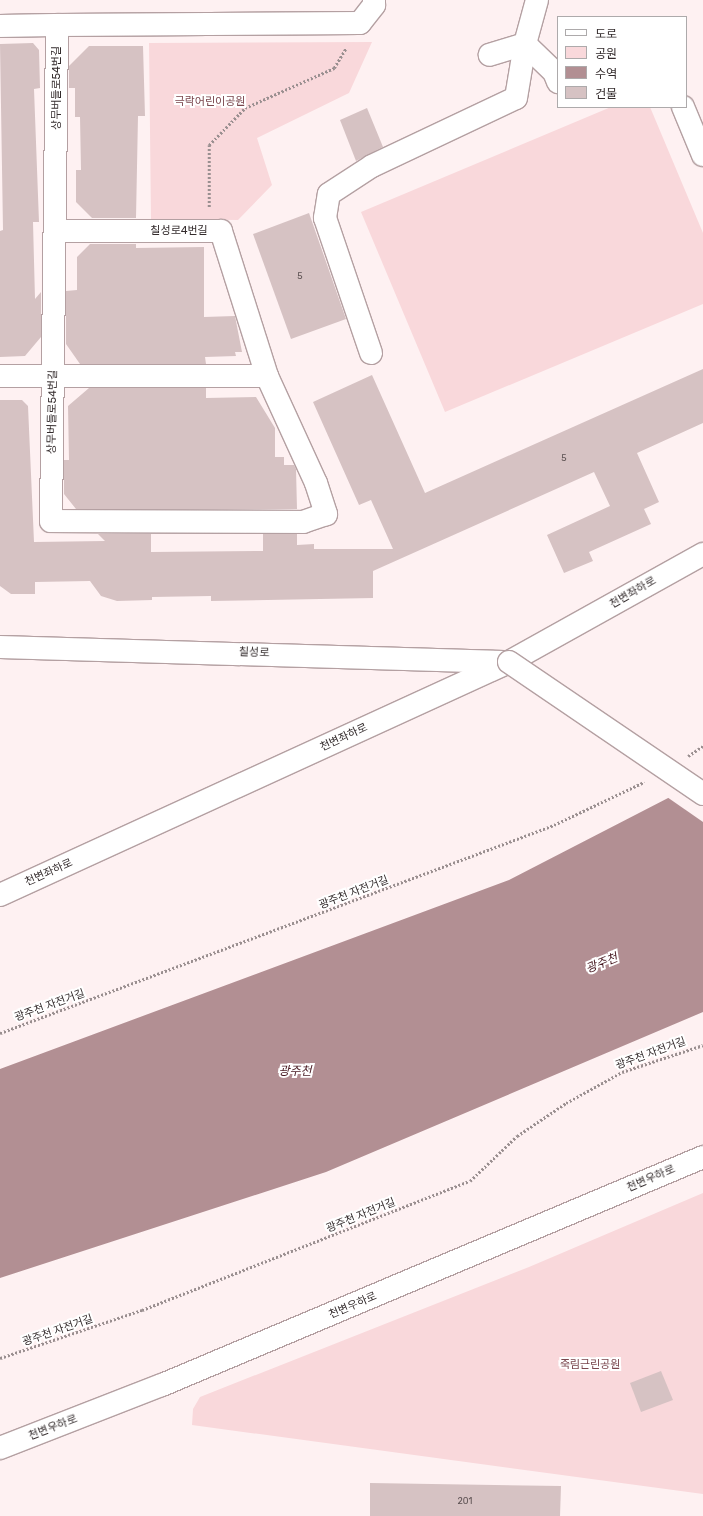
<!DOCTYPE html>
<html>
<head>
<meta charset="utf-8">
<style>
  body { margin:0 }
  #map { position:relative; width:703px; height:1516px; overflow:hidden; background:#fef1f2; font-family:Rubik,"Noto Sans KR",sans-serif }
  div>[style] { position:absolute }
  .green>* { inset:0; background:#f9d8db }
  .water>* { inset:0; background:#b28f93 }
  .pier>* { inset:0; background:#fef1f2 }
  .building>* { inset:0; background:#d6c2c3 }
  .path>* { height:2.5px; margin-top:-1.25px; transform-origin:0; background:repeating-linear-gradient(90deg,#9a8f90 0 2px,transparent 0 4px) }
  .roads { filter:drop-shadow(1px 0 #b4a0a2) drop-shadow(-1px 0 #b4a0a2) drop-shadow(0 1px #b4a0a2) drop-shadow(0 -1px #b4a0a2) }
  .minor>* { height:22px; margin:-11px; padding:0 11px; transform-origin:11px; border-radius:11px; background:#fff }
  .bridges { filter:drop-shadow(1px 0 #b4a0a2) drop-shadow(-1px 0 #b4a0a2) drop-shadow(0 1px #b4a0a2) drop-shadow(0 -1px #b4a0a2) }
  .minor-bridge>* { height:22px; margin:-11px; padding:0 11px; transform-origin:11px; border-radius:11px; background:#fff }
  span { translate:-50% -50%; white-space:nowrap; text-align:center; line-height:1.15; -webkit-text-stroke:4px #fff; paint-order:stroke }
  .number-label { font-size:9px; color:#5c5152 }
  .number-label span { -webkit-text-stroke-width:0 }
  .street-label { font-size:11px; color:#332b2c }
  .park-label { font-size:11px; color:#7a464d }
  .water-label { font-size:12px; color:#471921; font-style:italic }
  .legend { position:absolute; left:557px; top:16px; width:130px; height:92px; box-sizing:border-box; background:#fff; border:1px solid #adaaab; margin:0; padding:5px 7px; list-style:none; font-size:12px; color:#332b2c }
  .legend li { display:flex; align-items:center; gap:8px; height:20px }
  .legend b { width:20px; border:1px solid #adaaab }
</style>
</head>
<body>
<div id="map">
  <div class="green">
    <div style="clip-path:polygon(372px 42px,349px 93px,257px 138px,272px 185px,238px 220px,151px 219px,149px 43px)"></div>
    <div style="clip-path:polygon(611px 107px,650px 107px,703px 233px,703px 304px,445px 412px,361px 212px)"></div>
    <div style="clip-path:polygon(703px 1193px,703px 1494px,192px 1425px,193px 1409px,200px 1397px,529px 1267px)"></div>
  </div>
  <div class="water">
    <div style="clip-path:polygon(703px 780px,703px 1012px,326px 1172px,0 1278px,0 1069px,509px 880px)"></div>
  </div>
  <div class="pier">
    <div style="clip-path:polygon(703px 778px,703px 822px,667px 797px)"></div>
  </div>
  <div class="building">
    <div style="clip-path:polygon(33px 43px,39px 50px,40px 88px,34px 89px,39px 222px,33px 222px,35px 299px,41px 292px,41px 337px,25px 356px,0 357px,0 231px,3px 230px,0 44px)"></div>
    <div style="clip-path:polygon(89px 46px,143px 46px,145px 116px,138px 116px,136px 218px,92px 218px,76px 202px,76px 170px,81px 170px,80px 117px,75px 117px,75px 88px,69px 88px,69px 66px)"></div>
    <div style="clip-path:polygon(367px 108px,383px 147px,356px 161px,340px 120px)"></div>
    <div style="clip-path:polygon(309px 213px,346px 319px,291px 339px,253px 234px)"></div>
    <div style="clip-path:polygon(90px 244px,136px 244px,136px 248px,204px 247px,204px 317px,235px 316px,242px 352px,235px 352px,236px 356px,205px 357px,206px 364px,80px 364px,66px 344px,66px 291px,77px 290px,77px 257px)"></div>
    <div style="clip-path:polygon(703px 369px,703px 423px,637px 453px,659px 502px,644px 509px,651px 524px,589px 552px,593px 561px,564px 573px,547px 535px,610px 506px,594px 472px,373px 571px,373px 598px,211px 601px,211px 596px,152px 597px,152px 600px,117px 601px,101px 596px,90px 581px,35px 582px,35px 594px,11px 594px,0 586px,0 400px,22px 400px,28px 406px,34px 542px,105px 541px,98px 534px,151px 534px,151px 552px,263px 551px,263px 534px,297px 534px,297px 545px,314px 544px,314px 549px,393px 549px,371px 500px,359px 505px,313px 402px,372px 375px,425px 493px)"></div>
    <div style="clip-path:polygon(89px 388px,206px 388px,206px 398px,256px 397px,275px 428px,275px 457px,284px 457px,284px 465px,294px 465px,296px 469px,297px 509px,76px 509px,64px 494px,64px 460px,69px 460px,68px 406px)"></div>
    <div style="clip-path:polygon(661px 1371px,673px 1400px,641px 1412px,630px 1383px)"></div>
    <div style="clip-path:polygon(370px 1483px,561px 1486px,560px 1516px,370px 1516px)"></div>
  </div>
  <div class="path">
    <div style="left:209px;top:207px;width:62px;rotate:-90deg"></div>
    <div style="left:209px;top:145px;width:52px;rotate:-45.8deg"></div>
    <div style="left:245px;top:108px;width:98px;rotate:-24.2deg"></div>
    <div style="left:334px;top:68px;width:23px;rotate:-59deg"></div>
    <div style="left:688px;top:756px;width:18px;rotate:-34deg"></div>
    <div style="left:0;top:1033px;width:592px;rotate:-20.58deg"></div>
    <div style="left:554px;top:825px;width:100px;rotate:-25.5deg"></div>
    <div style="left:0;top:1358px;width:150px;rotate:-18.7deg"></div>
    <div style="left:142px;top:1310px;width:352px;rotate:-21.5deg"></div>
    <div style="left:470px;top:1181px;width:65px;rotate:-43.8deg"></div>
    <div style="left:517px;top:1136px;width:59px;rotate:-34deg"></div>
    <div style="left:566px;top:1103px;width:64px;rotate:-29deg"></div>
    <div style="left:622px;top:1072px;width:85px;rotate:-18.4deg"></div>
  </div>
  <div class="roads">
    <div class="minor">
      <div style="left:537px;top:0;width:46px;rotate:105.3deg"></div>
      <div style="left:525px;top:44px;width:40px;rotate:44deg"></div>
      <div style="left:554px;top:72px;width:11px;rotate:68deg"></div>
      <div style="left:0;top:26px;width:57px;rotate:-1deg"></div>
      <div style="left:683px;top:107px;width:52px;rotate:67.4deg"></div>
      <div style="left:57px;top:231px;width:164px"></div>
      <div style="left:221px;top:231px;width:152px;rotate:72.4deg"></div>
      <div style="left:267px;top:376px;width:118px;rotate:65.4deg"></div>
      <div style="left:316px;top:483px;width:33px;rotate:72deg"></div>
      <div style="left:326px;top:514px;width:24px;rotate:161deg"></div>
      <div style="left:303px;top:522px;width:252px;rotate:-179.8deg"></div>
      <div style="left:51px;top:521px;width:496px;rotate:-89.3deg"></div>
      <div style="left:57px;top:25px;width:303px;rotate:-0.4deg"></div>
      <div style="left:360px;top:23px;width:23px;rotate:-52deg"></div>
      <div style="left:374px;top:5px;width:5px;rotate:-90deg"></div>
      <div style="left:371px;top:353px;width:143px;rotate:-108.8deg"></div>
      <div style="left:325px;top:218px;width:24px;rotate:-81deg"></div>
      <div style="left:329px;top:194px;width:51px;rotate:-33.1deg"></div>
      <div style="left:372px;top:166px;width:159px;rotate:-25.3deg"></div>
      <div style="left:516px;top:98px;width:55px;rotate:-80.5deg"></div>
      <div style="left:525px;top:44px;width:37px;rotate:163deg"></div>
      <div style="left:0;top:376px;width:267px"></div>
      <div style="left:0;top:647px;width:504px;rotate:1.7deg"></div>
      <div style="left:0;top:895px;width:560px;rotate:-24.6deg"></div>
      <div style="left:509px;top:662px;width:222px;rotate:-29.1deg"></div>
      <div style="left:0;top:1448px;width:174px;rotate:-21.3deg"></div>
      <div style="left:162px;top:1385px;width:587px;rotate:-22.85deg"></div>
    </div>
  </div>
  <div class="bridges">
    <div class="minor-bridge">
      <div style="left:509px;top:662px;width:235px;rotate:34.2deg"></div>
    </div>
  </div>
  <div class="number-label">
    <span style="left:300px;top:276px">5</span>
    <span style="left:564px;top:458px">5</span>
    <span style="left:465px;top:1501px">201</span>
  </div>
  <div class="street-label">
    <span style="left:57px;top:88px;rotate:-90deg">상무버들로54번길</span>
    <span style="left:179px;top:231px">칠성로4번길</span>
    <span style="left:53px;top:412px;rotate:-89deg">상무버들로54번길</span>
    <span style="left:633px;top:593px;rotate:-30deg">천변좌하로</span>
    <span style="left:254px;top:653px;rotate:2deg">칠성로</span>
    <span style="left:344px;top:738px;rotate:-25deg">천변좌하로</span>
    <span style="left:49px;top:873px;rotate:-24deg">천변좌하로</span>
    <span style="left:354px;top:893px;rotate:-21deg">광주천 자전거길</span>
    <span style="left:50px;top:1006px;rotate:-20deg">광주천 자전거길</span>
    <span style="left:651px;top:1054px;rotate:-20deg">광주천 자전거길</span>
    <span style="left:651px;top:1179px;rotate:-23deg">천변우하로</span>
    <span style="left:361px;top:1216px;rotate:-22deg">광주천 자전거길</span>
    <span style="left:353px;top:1306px;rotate:-23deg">천변우하로</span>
    <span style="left:58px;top:1331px;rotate:-19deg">광주천 자전거길</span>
    <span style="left:53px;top:1428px;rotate:-21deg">천변우하로</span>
  </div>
  <div class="park-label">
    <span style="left:210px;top:102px">극락어린이공원</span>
    <span style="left:590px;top:1365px">죽림근린공원</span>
  </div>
  <div class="water-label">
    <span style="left:602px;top:964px;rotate:-22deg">광주천</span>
    <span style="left:295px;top:1072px">광주천</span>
  </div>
  <ul class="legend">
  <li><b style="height:5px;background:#fff"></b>도로</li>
  <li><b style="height:11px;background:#f9d8db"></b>공원</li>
  <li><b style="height:11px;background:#b28f93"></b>수역</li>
  <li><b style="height:11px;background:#d6c2c3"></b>건물</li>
  </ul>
</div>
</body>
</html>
